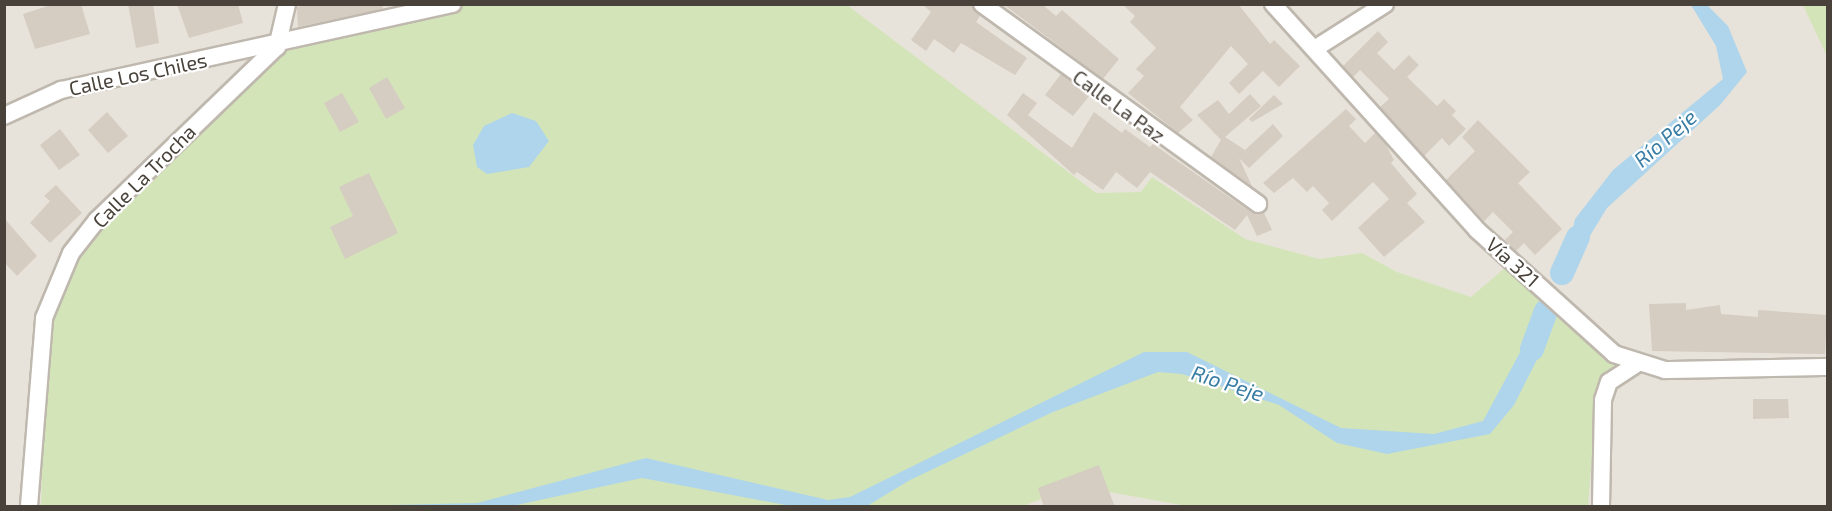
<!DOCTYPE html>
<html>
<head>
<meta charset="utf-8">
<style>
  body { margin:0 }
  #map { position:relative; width:1832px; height:511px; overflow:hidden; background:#f4f1eb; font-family:"Exo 2",sans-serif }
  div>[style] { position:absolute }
  .residential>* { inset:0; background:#e8e3da }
  .green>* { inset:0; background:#d3e5b8 }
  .water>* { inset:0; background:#aed5eb }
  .river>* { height:24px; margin:-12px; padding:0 12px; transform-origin:12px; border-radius:12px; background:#aed5eb }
  .building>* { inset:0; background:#d5ccc2 }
  .roads { filter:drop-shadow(2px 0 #bfb8ae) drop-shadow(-2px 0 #bfb8ae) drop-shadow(0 2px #bfb8ae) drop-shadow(0 -2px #bfb8ae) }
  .minor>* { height:16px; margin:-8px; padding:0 8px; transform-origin:8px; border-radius:8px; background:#fff }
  span { translate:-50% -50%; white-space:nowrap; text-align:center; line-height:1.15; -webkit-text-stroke:4.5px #fff; paint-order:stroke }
  .street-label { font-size:20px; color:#48423a }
  .water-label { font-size:21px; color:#397da4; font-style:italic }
  .frame { position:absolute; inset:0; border:6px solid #48423a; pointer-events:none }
</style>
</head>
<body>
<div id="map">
  <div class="residential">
    <div style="clip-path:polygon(5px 5px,1827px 5px,1827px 506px,5px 506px)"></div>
  </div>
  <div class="green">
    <div style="clip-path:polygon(453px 5px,847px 5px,1096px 193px,1141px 192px,1152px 177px,1245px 239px,1319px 259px,1362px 253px,1397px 272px,1471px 297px,1519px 256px,1626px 356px,1604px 374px,1597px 395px,1588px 506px,1187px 506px,1076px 486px,1023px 506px,41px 506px,46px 311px,71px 253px,277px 47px)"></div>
    <div style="clip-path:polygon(1803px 5px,1827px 5px,1827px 56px)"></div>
  </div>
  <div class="water">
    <div style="clip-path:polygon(1691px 5px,1707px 5px,1728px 26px,1747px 72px,1720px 105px,1607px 208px,1572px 265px,1564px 268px,1575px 219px,1613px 170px,1723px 79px,1716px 46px)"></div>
    <div style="clip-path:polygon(512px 113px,536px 121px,549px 141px,529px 167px,487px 174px,477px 167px,473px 145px,484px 126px)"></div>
    <div style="clip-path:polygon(1544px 320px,1549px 336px,1514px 405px,1490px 434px,1387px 454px,1337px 443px,1279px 405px,1182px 374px,1158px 372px,1053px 412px,910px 480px,867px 506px,791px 506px,642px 478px,512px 506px,345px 506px,477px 503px,646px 458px,828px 500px,850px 497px,1144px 352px,1187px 352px,1341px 428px,1434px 434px,1483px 421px,1531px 332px)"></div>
  </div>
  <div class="river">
    <div style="left:1562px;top:273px;width:39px;rotate:-66deg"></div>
    <div style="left:1532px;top:349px;width:40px;rotate:-69.8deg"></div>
  </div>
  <div class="building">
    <div style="clip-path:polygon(54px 4px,81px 4px,90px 34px,35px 49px,23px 14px)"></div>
    <div style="clip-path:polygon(128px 4px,153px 4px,159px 43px,136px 48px)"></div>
    <div style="clip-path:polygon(177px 4px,238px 4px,243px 23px,189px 38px)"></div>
    <div style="clip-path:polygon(310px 4px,382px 4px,383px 9px,298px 27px,297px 7px)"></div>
    <div style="clip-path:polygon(922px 4px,971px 4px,980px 16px,976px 22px,1027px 58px,1015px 75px,961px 43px,954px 53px,934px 39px,926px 51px,911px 40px,931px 12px)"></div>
    <div style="clip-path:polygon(1003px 4px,1044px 6px,1056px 16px,1062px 10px,1119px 59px,1103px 79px)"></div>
    <div style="clip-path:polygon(1122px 4px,1238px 4px,1270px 44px,1274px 40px,1300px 66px,1279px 87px,1263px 71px,1239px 94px,1229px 83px,1248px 64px,1231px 46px,1180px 107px,1193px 120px,1178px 133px,1128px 93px,1144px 76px,1136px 69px,1156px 48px,1130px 22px,1135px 16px)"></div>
    <div style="clip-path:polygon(1378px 31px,1388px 42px,1377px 53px,1394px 70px,1409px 55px,1419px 65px,1407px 77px,1437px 106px,1444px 99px,1456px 111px,1452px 115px,1466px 129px,1449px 146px,1442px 138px,1424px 156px,1380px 107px,1389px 99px,1360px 70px,1353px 77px,1343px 66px)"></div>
    <div style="clip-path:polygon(1061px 74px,1090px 95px,1073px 116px,1045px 95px)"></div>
    <div style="clip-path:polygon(387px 77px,405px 108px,386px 119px,369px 88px)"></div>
    <div style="clip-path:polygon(342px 93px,359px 122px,340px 132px,324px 103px)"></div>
    <div style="clip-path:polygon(1023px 93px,1037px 103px,1028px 115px,1072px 148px,1094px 112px,1122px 133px,1125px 129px,1150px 147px,1153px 144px,1252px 213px,1264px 213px,1272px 230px,1257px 236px,1247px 215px,1235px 230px,1150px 172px,1137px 188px,1116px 172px,1103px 190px,1077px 172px,1074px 175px,1007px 115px)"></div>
    <div style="clip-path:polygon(1250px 94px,1261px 106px,1225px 137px,1245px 150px,1273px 124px,1283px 136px,1249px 168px,1239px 158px,1252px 186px,1211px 157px,1221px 140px,1197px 115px,1218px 100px,1229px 114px)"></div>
    <div style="clip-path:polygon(1274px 95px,1283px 104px,1252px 122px,1249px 119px)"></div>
    <div style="clip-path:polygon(1346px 109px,1356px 119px,1349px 126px,1365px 143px,1375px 133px,1386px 145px,1394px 160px,1391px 163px,1417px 194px,1407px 203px,1425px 222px,1384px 257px,1358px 228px,1389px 199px,1373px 182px,1332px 221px,1322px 210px,1329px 203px,1313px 186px,1307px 192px,1293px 178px,1274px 193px,1263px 183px)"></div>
    <div style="clip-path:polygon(107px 112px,128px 136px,108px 153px,88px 130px)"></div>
    <div style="clip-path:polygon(1478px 120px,1530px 172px,1518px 183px,1562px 229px,1535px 255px,1524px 243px,1516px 251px,1505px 240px,1513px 232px,1493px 212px,1484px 221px,1446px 180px,1475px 151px,1462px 137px)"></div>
    <div style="clip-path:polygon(60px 129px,80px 155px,59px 170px,40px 145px)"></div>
    <div style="clip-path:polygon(369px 173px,398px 233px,345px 259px,330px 227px,353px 216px,339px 187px)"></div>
    <div style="clip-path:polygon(56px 185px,82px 213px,50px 243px,30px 223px,50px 201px,44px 196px)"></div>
    <div style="clip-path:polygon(4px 218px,37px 256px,17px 276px,4px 262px)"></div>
    <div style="clip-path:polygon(1686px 303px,1686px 310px,1720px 305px,1721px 314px,1758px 317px,1758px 310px,1827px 315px,1825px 354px,1652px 351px,1649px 304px)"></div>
    <div style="clip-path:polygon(1753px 399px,1788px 399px,1789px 418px,1753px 419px)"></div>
    <div style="clip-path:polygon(1099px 465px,1115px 507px,1044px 507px,1038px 488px)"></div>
  </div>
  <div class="roads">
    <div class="minor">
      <div style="left:982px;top:4px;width:341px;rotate:35.9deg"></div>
      <div style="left:1273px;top:4px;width:304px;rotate:47.9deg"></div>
      <div style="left:1477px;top:230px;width:185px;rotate:42.1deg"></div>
      <div style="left:1614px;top:354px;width:53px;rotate:17.4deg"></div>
      <div style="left:1665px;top:370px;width:163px;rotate:-1.1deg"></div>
      <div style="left:277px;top:47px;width:44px;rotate:-76.9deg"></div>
      <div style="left:1316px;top:48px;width:82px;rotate:-32.5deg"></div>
      <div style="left:4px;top:116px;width:63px;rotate:-24.5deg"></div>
      <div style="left:61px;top:90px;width:401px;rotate:-12.4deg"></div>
      <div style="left:29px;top:506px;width:189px;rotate:-85.4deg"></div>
      <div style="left:44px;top:318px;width:70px;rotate:-67.4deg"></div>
      <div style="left:71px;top:253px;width:42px;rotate:-51.8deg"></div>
      <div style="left:97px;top:220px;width:250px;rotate:-43.9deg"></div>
      <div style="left:1601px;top:506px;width:106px;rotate:-88.9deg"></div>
      <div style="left:1603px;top:400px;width:19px;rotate:-72deg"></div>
      <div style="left:1609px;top:382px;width:31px;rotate:-33deg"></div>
    </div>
  </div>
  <div class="street-label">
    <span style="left:138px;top:74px;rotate:-12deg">Calle Los Chiles</span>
    <span style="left:1119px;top:106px;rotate:36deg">Calle La Paz</span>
    <span style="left:144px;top:176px;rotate:-45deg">Calle La Trocha</span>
    <span style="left:1513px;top:262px;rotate:42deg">Vía 321</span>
  </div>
  <div class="water-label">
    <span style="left:1665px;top:138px;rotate:-41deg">Río Peje</span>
    <span style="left:1228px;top:383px;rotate:18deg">Río Peje</span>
  </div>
  <div class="frame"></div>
</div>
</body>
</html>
